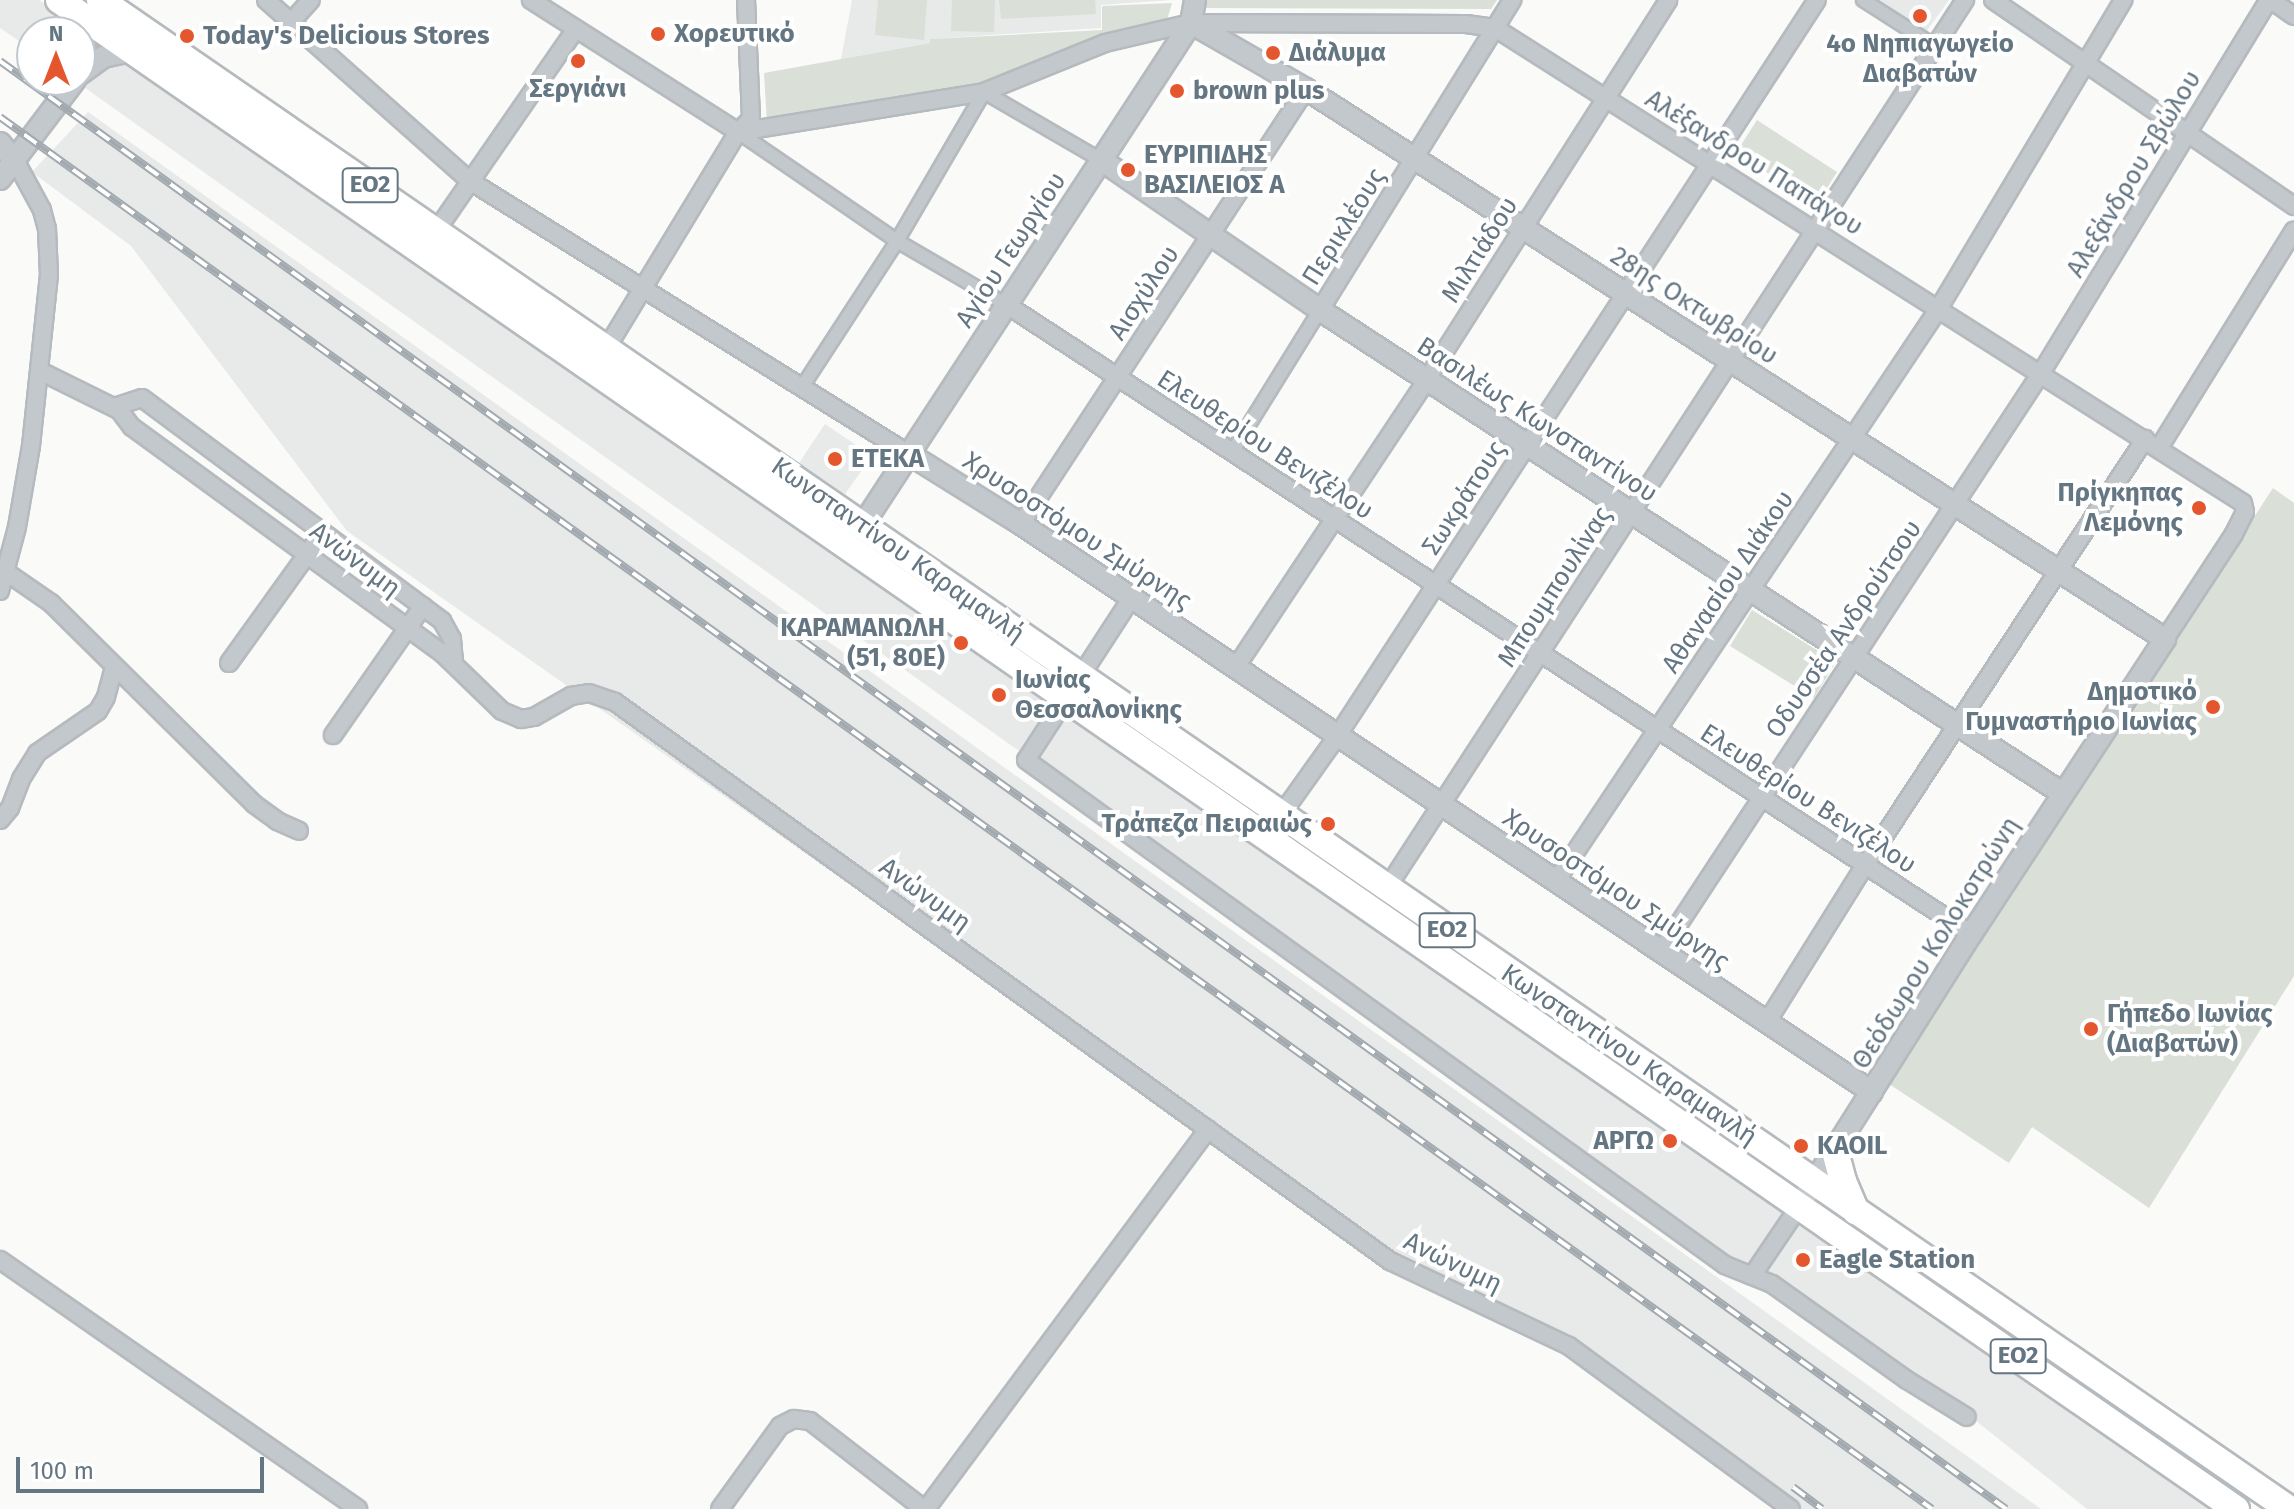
<!DOCTYPE html>
<html>
<head>
<meta charset="utf-8">
<style>
  body { margin:0 }
  #map { position:relative; width:2294px; height:1509px; overflow:hidden; background:#fafaf8; font-family:"Fira Sans",sans-serif }
  div>[style] { position:absolute }
  .built>* { inset:0; background:#e8e9e9 }
  .green>* { inset:0; background:#dadfd7 }
  .roads { filter:drop-shadow(2px 0 #b5babe) drop-shadow(-2px 0 #b5babe) drop-shadow(0 2px #b5babe) drop-shadow(0 -2px #b5babe) }
  .pedestrian>* { height:12px; margin:-6px; padding:0 6px; transform-origin:6px; border-radius:6px; background:#c3c8cc }
  .minor>* { height:16px; margin:-8px; padding:0 8px; transform-origin:8px; border-radius:8px; background:#c3c8cc }
  .tertiary>* { height:20px; margin:-10px; padding:0 10px; transform-origin:10px; border-radius:10px; background:#c3c8cc }
  .primary>* { height:26px; margin:-13px; padding:0 13px; transform-origin:13px; border-radius:13px; background:#fff }
  .rail>* { height:8px; margin-top:-4px; transform-origin:0; background:repeating-linear-gradient(90deg,#fff 0 15px,#a2aab0 0 30px); box-sizing:border-box; border-block:2px solid #a2aab0 }
  .dots>* { width:22px; height:22px; translate:-50% -50%; box-sizing:border-box; border:4px solid #fff; border-radius:50% }
  span { translate:-50% -50%; white-space:nowrap; text-align:center; line-height:1.15; -webkit-text-stroke:8px #fff; paint-order:stroke }
  .shield-label span { padding:2px 6px; background:#fff; border:2px solid; border-radius:6px; -webkit-text-stroke-width:0 }
  .shield-label { font-size:24px; color:#657683; font-weight:700 }
  .poi-label { font-size:26px; color:#657683; font-weight:700 }
  .left { translate:0 -50%; text-align:left }
  .right { translate:-100% -50%; text-align:right }
  .street-label { font-size:26px; color:#657683 }
  .north { position:absolute; left:16px; top:16px; width:80px; height:80px; box-sizing:border-box; background:#fff; border:2px solid #c1c8cd; border-radius:50%; rotate:0deg; font-size:22px; font-weight:700; line-height:32px; text-align:center; color:#657683 }
  .north::after { content:''; display:block; margin:auto; width:28px; height:36px; background:#e4572e; clip-path:polygon(50% 0,100% 100%,50% 72%,0 100%) }
  .scale { position:absolute; left:16px; top:1457px; width:248px; height:36px; box-sizing:border-box; border:4px solid #657683; border-top:0; padding-left:10px; font-size:24px; line-height:28px; white-space:nowrap; color:#657683; -webkit-text-stroke:6px #fff; paint-order:stroke }
</style>
</head>
<body>
<div id="map">
  <div class="built">
    <div style="clip-path:polygon(0 0,39px 0,2215px 1509px,2087px 1509px,1971px 1417px,1741px 1270px,1129px 829px,74px 80px,80px 32px,32px 32px,32px 50px,0 28px)"></div>
    <div style="clip-path:polygon(852px 0,1172px 0,1101px 5px,1101px 28px,931px 39px,930px 43px,841px 59px)"></div>
    <div style="clip-path:polygon(1880px 0,1949px 0,1926px 32px)"></div>
    <div style="clip-path:polygon(88px 112px,2041px 1509px,1788px 1509px,1567px 1340px,1392px 1266px,347px 531px,131px 246px,32px 172px)"></div>
    <div style="clip-path:polygon(825px 424px,872px 456px,845px 494px,799px 463px)"></div>
  </div>
  <div class="green">
    <div style="clip-path:polygon(878px 0,927px 0,924px 40px,875px 35px)"></div>
    <div style="clip-path:polygon(952px 0,995px 0,994px 32px,951px 31px)"></div>
    <div style="clip-path:polygon(999px 0,1095px 0,1096px 14px,1001px 19px)"></div>
    <div style="clip-path:polygon(1207px 0,1497px 0,1491px 9px,1205px 8px)"></div>
    <div style="clip-path:polygon(1172px 3px,1167px 20px,982px 85px,767px 123px,764px 73px,930px 43px,930px 39px,1102px 30px,1102px 6px)"></div>
    <div style="clip-path:polygon(1757px 120px,1837px 172px,1817px 204px,1736px 153px)"></div>
    <div style="clip-path:polygon(2273px 488px,2294px 503px,2294px 976px,2149px 1208px,2032px 1127px,2009px 1163px,1886px 1082px)"></div>
    <div style="clip-path:polygon(1752px 610px,1836px 662px,1814px 698px,1730px 646px)"></div>
  </div>
  <div class="roads">
    <div class="pedestrian">
      <div style="left:1863px;top:0;width:85px;rotate:32.6deg"></div>
      <div style="left:738px;top:132px;width:193px;rotate:34.4deg"></div>
      <div style="left:897px;top:241px;width:127px;rotate:30.2deg"></div>
      <div style="left:802px;top:387px;width:174px;rotate:-56.9deg"></div>
      <div style="left:897px;top:241px;width:173px;rotate:-59.7deg"></div>
      <div style="left:984px;top:92px;width:135px;rotate:30.2deg"></div>
      <div style="left:1232px;top:452px;width:167px;rotate:-58.2deg"></div>
    </div>
    <div class="minor">
      <div style="left:266px;top:0;width:273px;rotate:41.6deg"></div>
      <div style="left:470px;top:181px;width:517px;rotate:31.88deg"></div>
      <div style="left:531px;top:0;width:246px;rotate:32.5deg"></div>
      <div style="left:1993px;top:0;width:365px;rotate:34.4deg"></div>
      <div style="left:2271px;top:0;width:28px;rotate:35deg"></div>
      <div style="left:292px;top:21px;width:28px;rotate:-48deg"></div>
      <div style="left:738px;top:132px;width:249px;rotate:-9.2deg"></div>
      <div style="left:984px;top:92px;width:131px;rotate:-22deg"></div>
      <div style="left:1105px;top:43px;width:88px;rotate:-13.1deg"></div>
      <div style="left:1191px;top:23px;width:275px;rotate:0.2deg"></div>
      <div style="left:1466px;top:24px;width:29px;rotate:8deg"></div>
      <div style="left:1495px;top:28px;width:886px;rotate:32.42deg"></div>
      <div style="left:2243px;top:503px;width:9px;rotate:77deg"></div>
      <div style="left:2245px;top:512px;width:25px;rotate:117deg"></div>
      <div style="left:2234px;top:534px;width:126px;rotate:123.3deg"></div>
      <div style="left:436px;top:231px;width:244px;rotate:-55.3deg"></div>
      <div style="left:1007px;top:305px;width:1151px;rotate:33.12deg"></div>
      <div style="left:1320px;top:310px;width:365px;rotate:-58.2deg"></div>
      <div style="left:606px;top:349px;width:254px;rotate:-58.7deg"></div>
      <div style="left:738px;top:132px;width:18px;rotate:-45deg"></div>
      <div style="left:751px;top:119px;width:119px;rotate:-92.4deg"></div>
      <div style="left:40px;top:371px;width:88px;rotate:26.3deg"></div>
      <div style="left:119px;top:410px;width:21px;rotate:53deg"></div>
      <div style="left:132px;top:427px;width:384px;rotate:36.1deg"></div>
      <div style="left:442px;top:653px;width:83px;rotate:44deg"></div>
      <div style="left:502px;top:711px;width:21px;rotate:23deg"></div>
      <div style="left:521px;top:719px;width:13px;rotate:-9deg"></div>
      <div style="left:534px;top:717px;width:43px;rotate:-29.6deg"></div>
      <div style="left:571px;top:696px;width:18px;rotate:-9deg"></div>
      <div style="left:589px;top:693px;width:28px;rotate:19deg"></div>
      <div style="left:615px;top:702px;width:956px;rotate:35.8deg"></div>
      <div style="left:1390px;top:1261px;width:198px;rotate:25.4deg"></div>
      <div style="left:1569px;top:1346px;width:275px;rotate:36.3deg"></div>
      <div style="left:114px;top:407px;width:29px;rotate:-18deg"></div>
      <div style="left:142px;top:398px;width:374px;rotate:36.6deg"></div>
      <div style="left:442px;top:621px;width:21px;rotate:61deg"></div>
      <div style="left:452px;top:639px;width:25px;rotate:85deg"></div>
      <div style="left:2159px;top:448px;width:256px;rotate:-58.2deg"></div>
      <div style="left:1021px;top:524px;width:520px;rotate:-56.77deg"></div>
      <div style="left:6px;top:572px;width:55px;rotate:34.6deg"></div>
      <div style="left:51px;top:603px;width:286px;rotate:44.7deg"></div>
      <div style="left:254px;top:804px;width:29px;rotate:36deg"></div>
      <div style="left:277px;top:821px;width:24px;rotate:24deg"></div>
      <div style="left:0;top:591px;width:66px;rotate:-75.1deg"></div>
      <div style="left:17px;top:527px;width:82px;rotate:-80.2deg"></div>
      <div style="left:31px;top:446px;width:171px;rotate:-84deg"></div>
      <div style="left:49px;top:276px;width:47px;rotate:-92.4deg"></div>
      <div style="left:47px;top:229px;width:20px;rotate:-105deg"></div>
      <div style="left:42px;top:210px;width:55px;rotate:-118.4deg"></div>
      <div style="left:1132px;top:597px;width:194px;rotate:123deg"></div>
      <div style="left:1026px;top:760px;width:862px;rotate:35.85deg"></div>
      <div style="left:1725px;top:1265px;width:51px;rotate:22deg"></div>
      <div style="left:1772px;top:1284px;width:166px;rotate:35.4deg"></div>
      <div style="left:1907px;top:1380px;width:70px;rotate:31.7deg"></div>
      <div style="left:229px;top:663px;width:161px;rotate:-54.3deg"></div>
      <div style="left:1236px;top:667px;width:346px;rotate:-56.4deg"></div>
      <div style="left:1427px;top:379px;width:449px;rotate:-57.5deg"></div>
      <div style="left:333px;top:735px;width:157px;rotate:-55.1deg"></div>
      <div style="left:1281px;top:815px;width:98px;rotate:-54.5deg"></div>
      <div style="left:1338px;top:735px;width:877px;rotate:-56.91deg"></div>
      <div style="left:0;top:820px;width:16px;rotate:-50deg"></div>
      <div style="left:10px;top:808px;width:31px;rotate:-69deg"></div>
      <div style="left:21px;top:779px;width:31px;rotate:-58deg"></div>
      <div style="left:37px;top:753px;width:74px;rotate:-34.5deg"></div>
      <div style="left:98px;top:711px;width:16px;rotate:-60deg"></div>
      <div style="left:106px;top:697px;width:30px;rotate:-75deg"></div>
      <div style="left:1556px;top:881px;width:689px;rotate:-56.24deg"></div>
      <div style="left:1939px;top:308px;width:359px;rotate:-59.1deg"></div>
      <div style="left:1387px;top:888px;width:1060px;rotate:-56.94deg"></div>
      <div style="left:1661px;top:951px;width:692px;rotate:-56.68deg"></div>
      <div style="left:2041px;top:373px;width:437px;rotate:-58.6deg"></div>
      <div style="left:1767px;top:1022px;width:185px;rotate:-58deg"></div>
      <div style="left:1865px;top:865px;width:510px;rotate:-56.68deg"></div>
      <div style="left:0;top:1260px;width:436px;rotate:34.8deg"></div>
      <div style="left:1752px;top:1276px;width:86px;rotate:-55.9deg"></div>
      <div style="left:720px;top:1509px;width:102px;rotate:-54.1deg"></div>
      <div style="left:780px;top:1426px;width:16px;rotate:-27deg"></div>
      <div style="left:794px;top:1419px;width:16px;rotate:7deg"></div>
      <div style="left:810px;top:1421px;width:144px;rotate:37.7deg"></div>
      <div style="left:926px;top:1509px;width:473px;rotate:-53.4deg"></div>
    </div>
    <div class="tertiary">
      <div style="left:1191px;top:23px;width:133px;rotate:29.9deg"></div>
      <div style="left:1306px;top:89px;width:1020px;rotate:32.63deg"></div>
      <div style="left:2165px;top:639px;width:353px;rotate:123.3deg"></div>
      <div style="left:1971px;top:934px;width:320px;rotate:122.3deg"></div>
      <div style="left:80px;top:68px;width:22px;rotate:-77deg"></div>
      <div style="left:85px;top:47px;width:30px;rotate:-94deg"></div>
      <div style="left:80px;top:74px;width:29px;rotate:-36deg"></div>
      <div style="left:103px;top:57px;width:29px;rotate:-12deg"></div>
      <div style="left:0;top:143px;width:25px;rotate:50deg"></div>
      <div style="left:1101px;top:160px;width:265px;rotate:34.4deg"></div>
      <div style="left:1320px;top:310px;width:885px;rotate:33.06deg"></div>
      <div style="left:0;top:179px;width:124px;rotate:-52.9deg"></div>
      <div style="left:909px;top:454px;width:132px;rotate:32deg"></div>
      <div style="left:1021px;top:524px;width:1023px;rotate:33.72deg"></div>
      <div style="left:862px;top:526px;width:601px;rotate:-56.81deg"></div>
      <div style="left:1191px;top:23px;width:23px;rotate:-80deg"></div>
    </div>
    <div class="primary">
      <div style="left:59px;top:0;width:2649px;rotate:34.73deg"></div>
      <div style="left:100px;top:0;width:2659px;rotate:34.58deg"></div>
      <div style="left:1835px;top:1151px;width:31px;rotate:75deg"></div>
      <div style="left:1843px;top:1181px;width:33px;rotate:67deg"></div>
    </div>
  </div>
  <div class="rail">
    <div style="left:0;top:61px;width:2474px;rotate:35.82deg"></div>
    <div style="left:0;top:117px;width:2381px;rotate:35.77deg"></div>
    <div style="left:1793px;top:1487px;width:36px;rotate:37deg"></div>
  </div>
  <div class="dots">
    <div style="left:1920px;top:16px;background:#e4572e"></div>
    <div style="left:658px;top:34px;background:#e4572e"></div>
    <div style="left:187px;top:36px;background:#e4572e"></div>
    <div style="left:1273px;top:53px;background:#e4572e"></div>
    <div style="left:578px;top:61px;background:#e4572e"></div>
    <div style="left:1177px;top:91px;background:#e4572e"></div>
    <div style="left:1128px;top:170px;background:#e4572e"></div>
    <div style="left:835px;top:459px;background:#e4572e"></div>
    <div style="left:2199px;top:508px;background:#e4572e"></div>
    <div style="left:961px;top:643px;background:#e4572e"></div>
    <div style="left:999px;top:695px;background:#e4572e"></div>
    <div style="left:2213px;top:707px;background:#e4572e"></div>
    <div style="left:1328px;top:824px;background:#e4572e"></div>
    <div style="left:2091px;top:1029px;background:#e4572e"></div>
    <div style="left:1670px;top:1141px;background:#e4572e"></div>
    <div style="left:1801px;top:1146px;background:#e4572e"></div>
    <div style="left:1803px;top:1260px;background:#e4572e"></div>
  </div>
  <div class="shield-label">
    <span style="left:370px;top:185px">ΕΟ2</span>
    <span style="left:1447px;top:930px">ΕΟ2</span>
    <span style="left:2018px;top:1356px">ΕΟ2</span>
  </div>
  <div class="poi-label">
    <span class="left" style="left:674px;top:34px">Χορευτικό</span>
    <span class="left" style="left:203px;top:36px">Today's Delicious Stores</span>
    <span style="left:1920px;top:59px">4ο Νηπιαγωγείο<br>Διαβατών</span>
    <span class="left" style="left:1289px;top:53px">Διάλυμα</span>
    <span style="left:578px;top:89px">Σεργιάνι</span>
    <span class="left" style="left:1193px;top:91px">brown plus</span>
    <span class="left" style="left:1144px;top:170px">ΕΥΡΙΠΙΔΗΣ<br>ΒΑΣΙΛΕΙΟΣ Α</span>
    <span class="left" style="left:851px;top:459px">ΕΤΕΚΑ</span>
    <span class="right" style="left:2183px;top:508px">Πρίγκηπας<br>Λεμόνης</span>
    <span class="right" style="left:945px;top:643px">ΚΑΡΑΜΑΝΩΛΗ<br>(51, 80Ε)</span>
    <span class="left" style="left:1015px;top:695px">Ιωνίας<br>Θεσσαλονίκης</span>
    <span class="right" style="left:2197px;top:707px">Δημοτικό<br>Γυμναστήριο Ιωνίας</span>
    <span class="right" style="left:1312px;top:824px">Τράπεζα Πειραιώς</span>
    <span class="left" style="left:2107px;top:1029px">Γήπεδο Ιωνίας<br>(Διαβατών)</span>
    <span class="right" style="left:1654px;top:1141px">ΑΡΓΩ</span>
    <span class="left" style="left:1817px;top:1146px">KAOIL</span>
    <span class="left" style="left:1819px;top:1260px">Eagle Station</span>
  </div>
  <div class="street-label">
    <span style="left:1754px;top:163px;rotate:32deg">Αλέξανδρου Παπάγου</span>
    <span style="left:2134px;top:174px;rotate:-59deg">Αλεξάνδρου Σβώλου</span>
    <span style="left:1344px;top:227px;rotate:-58deg">Περικλέους</span>
    <span style="left:1011px;top:250px;rotate:-57deg">Αγίου Γεωργίου</span>
    <span style="left:1480px;top:250px;rotate:-58deg">Μιλτιάδου</span>
    <span style="left:1144px;top:293px;rotate:-57deg">Αισχύλου</span>
    <span style="left:1694px;top:306px;rotate:33deg">28ης Οκτωβρίου</span>
    <span style="left:1537px;top:420px;rotate:33deg">Βασιλέως Κωνσταντίνου</span>
    <span style="left:1265px;top:445px;rotate:33deg">Ελευθερίου Βενιζέλου</span>
    <span style="left:1464px;top:498px;rotate:-57deg">Σωκράτους</span>
    <span style="left:1077px;top:531px;rotate:33deg">Χρυσοστόμου Σμύρνης</span>
    <span style="left:898px;top:550px;rotate:35deg">Κωνσταντίνου Καραμανλή</span>
    <span style="left:355px;top:560px;rotate:37deg">Ανώνυμη</span>
    <span style="left:1728px;top:582px;rotate:-56deg">Αθανασίου Διάκου</span>
    <span style="left:1555px;top:587px;rotate:-57deg">Μπουμπουλίνας</span>
    <span style="left:1844px;top:629px;rotate:-56deg">Οδυσσέα Ανδρούτσου</span>
    <span style="left:1808px;top:799px;rotate:33deg">Ελευθερίου Βενιζέλου</span>
    <span style="left:1616px;top:890px;rotate:34deg">Χρυσοστόμου Σμύρνης</span>
    <span style="left:925px;top:895px;rotate:36deg">Ανώνυμη</span>
    <span style="left:1936px;top:943px;rotate:-58deg">Θεόδωρου Κολοκοτρώνη</span>
    <span style="left:1629px;top:1055px;rotate:34deg">Κωνσταντίνου Καραμανλή</span>
    <span style="left:1453px;top:1263px;rotate:26deg">Ανώνυμη</span>
  </div>
  <div class="north">N</div>
  <div class="scale">100 m</div>
</div>
</body>
</html>
